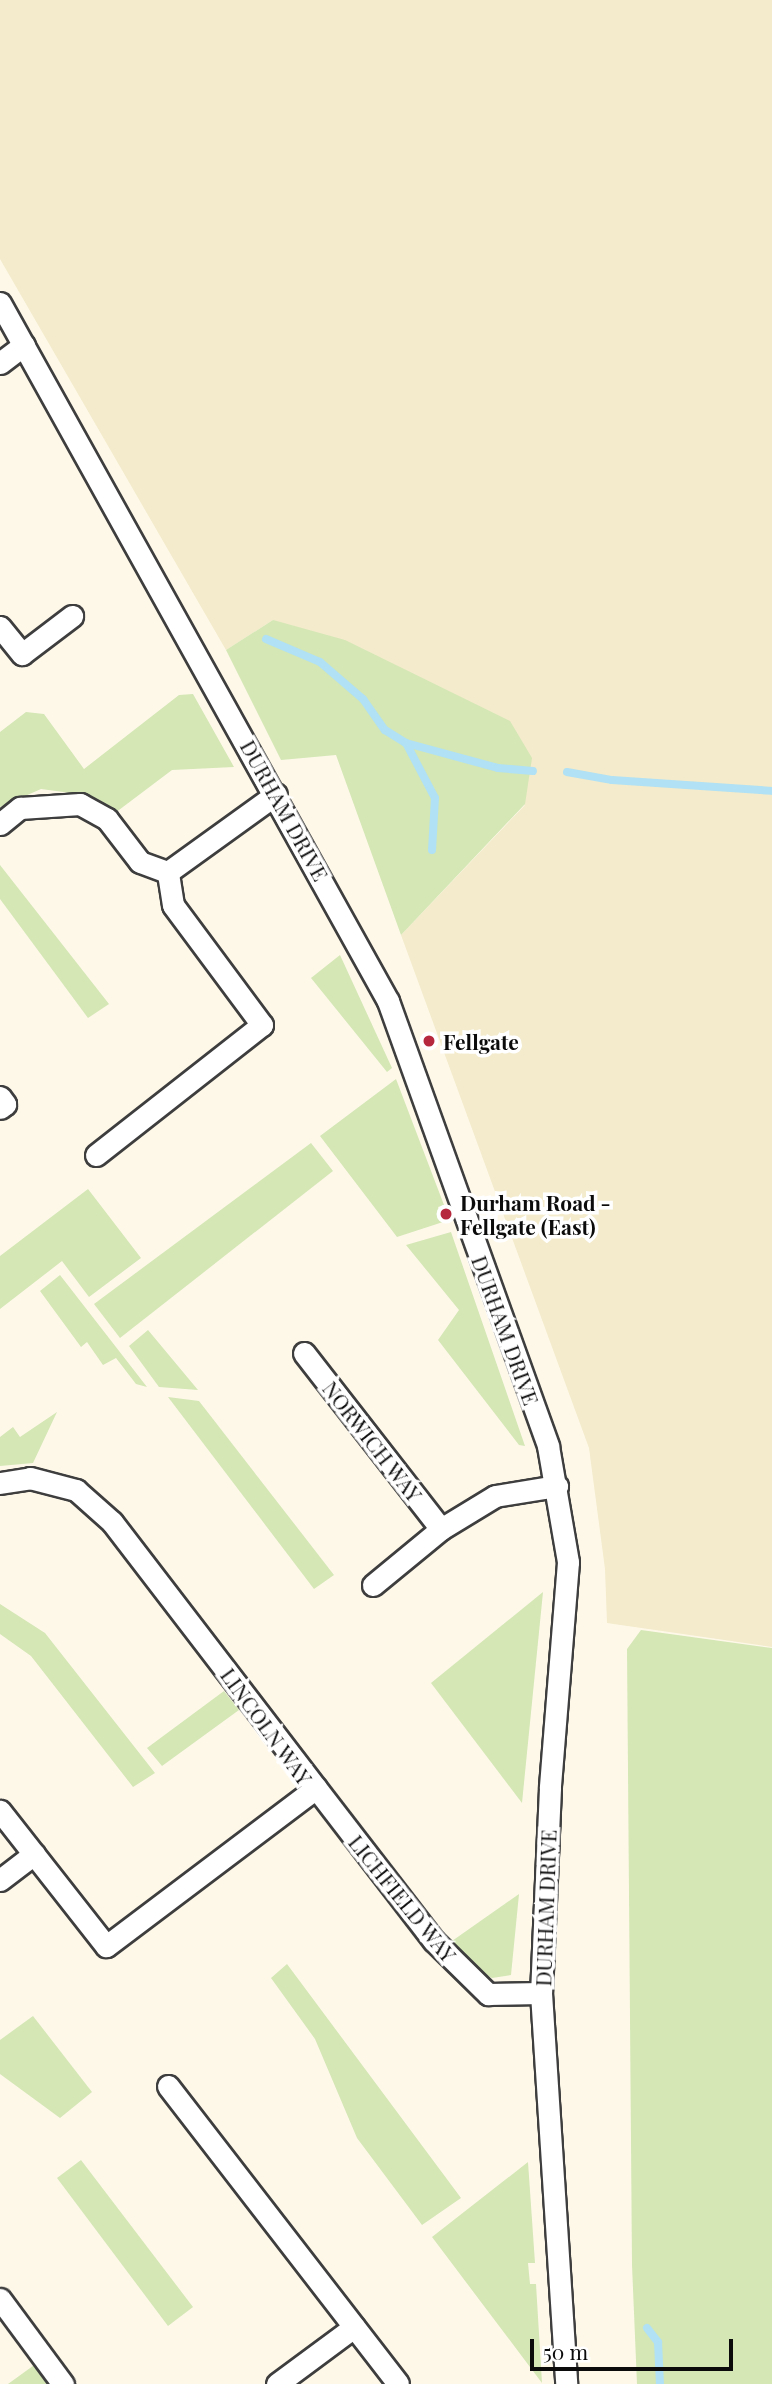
<!DOCTYPE html>
<html>
<head>
<meta charset="utf-8">
<style>
  body { margin:0 }
  #map { position:relative; width:772px; height:2384px; overflow:hidden; background:#fef8e9; font-family:"Playfair Display",serif }
  div>[style] { position:absolute }
  .farmland>* { inset:0; background:#f3ebcb }
  .green>* { inset:0; background:#d4e7b5 }
  .stream>* { height:8px; margin:-4px; padding:0 4px; transform-origin:4px; border-radius:4px; background:#b0e1f4 }
  .roads { filter:drop-shadow(2px 0 #3e3e3e) drop-shadow(-2px 0 #3e3e3e) drop-shadow(0 2px #3e3e3e) drop-shadow(0 -2px #3e3e3e) }
  .minor>* { height:21px; margin:-10.5px; padding:0 10.5px; transform-origin:10.5px; border-radius:10.5px; background:#fff }
  .dots>* { width:19px; height:19px; translate:-50% -50%; box-sizing:border-box; border:4px solid #fff; border-radius:50% }
  span { translate:-50% -50%; white-space:nowrap; text-align:center; line-height:1.15; -webkit-text-stroke:7px #fff; paint-order:stroke }
  .street-label { font-size:21px; color:#0b0b0b }
  .poi-label { font-size:21px; color:#0b0b0b; font-weight:700 }
  .left { translate:0 -50%; text-align:left }
  .scale { position:absolute; left:530px; top:2339px; width:203px; height:32px; box-sizing:border-box; border:4px solid #0b0b0b; border-top:0; padding-left:9px; font-size:21px; line-height:24px; white-space:nowrap; color:#0b0b0b; -webkit-text-stroke:5px #fff; paint-order:stroke }
</style>
</head>
<body>
<div id="map">
  <div class="farmland">
    <div style="clip-path:polygon(0 0,772px 0,772px 1647px,607px 1623px,605px 1569px,589px 1448px,401px 935px,525px 805px,273px 620px,226px 650px,0 259px)"></div>
  </div>
  <div class="green">
    <div style="clip-path:polygon(273px 620px,345px 640px,510px 721px,532px 758px,525px 804px,401px 935px,336px 755px,281px 760px,226px 650px)"></div>
    <div style="clip-path:polygon(193px 694px,234px 767px,172px 770px,115px 813px,86px 795px,41px 789px,0 807px,0 732px,26px 712px,44px 714px,84px 769px,179px 695px)"></div>
    <div style="clip-path:polygon(0 865px,109px 1004px,88px 1018px,0 899px)"></div>
    <div style="clip-path:polygon(340px 955px,392px 1068px,387px 1072px,311px 978px)"></div>
    <div style="clip-path:polygon(396px 1079px,444px 1205px,438px 1207px,443px 1222px,397px 1237px,320px 1136px)"></div>
    <div style="clip-path:polygon(311px 1143px,333px 1171px,120px 1338px,94px 1304px)"></div>
    <div style="clip-path:polygon(88px 1189px,141px 1258px,89px 1297px,62px 1261px,0 1309px,0 1256px)"></div>
    <div style="clip-path:polygon(451px 1232px,525px 1446px,519px 1445px,438px 1340px,459px 1310px,406px 1245px)"></div>
    <div style="clip-path:polygon(60px 1275px,147px 1387px,136px 1384px,116px 1358px,103px 1365px,87px 1342px,81px 1347px,40px 1291px)"></div>
    <div style="clip-path:polygon(148px 1330px,198px 1390px,159px 1387px,129px 1346px)"></div>
    <div style="clip-path:polygon(168px 1397px,199px 1401px,334px 1575px,314px 1589px)"></div>
    <div style="clip-path:polygon(57px 1412px,33px 1463px,0 1466px,0 1437px,13px 1427px,20px 1437px)"></div>
    <div style="clip-path:polygon(543px 1592px,522px 1803px,431px 1683px)"></div>
    <div style="clip-path:polygon(0 1604px,45px 1633px,155px 1773px,133px 1787px,31px 1656px,0 1634px)"></div>
    <div style="clip-path:polygon(641px 1630px,772px 1648px,772px 2384px,637px 2384px,632px 2265px,627px 1649px)"></div>
    <div style="clip-path:polygon(224px 1691px,239px 1710px,162px 1766px,147px 1748px)"></div>
    <div style="clip-path:polygon(519px 1894px,511px 1975px,492px 1978px,474px 1968px,452px 1941px)"></div>
    <div style="clip-path:polygon(287px 1964px,461px 2198px,422px 2225px,357px 2138px,315px 2039px,271px 1978px)"></div>
    <div style="clip-path:polygon(33px 2016px,92px 2092px,60px 2118px,0 2074px,0 2040px)"></div>
    <div style="clip-path:polygon(81px 2160px,193px 2307px,168px 2326px,57px 2178px)"></div>
    <div style="clip-path:polygon(528px 2162px,535px 2263px,528px 2263px,530px 2284px,536px 2284px,542px 2383px,432px 2237px)"></div>
    <div style="clip-path:polygon(37px 2363px,52px 2384px,8px 2384px)"></div>
  </div>
  <div class="stream">
    <div style="left:266px;top:639px;width:59px;rotate:23.1deg"></div>
    <div style="left:320px;top:662px;width:57px;rotate:40.7deg"></div>
    <div style="left:363px;top:699px;width:38px;rotate:55deg"></div>
    <div style="left:385px;top:730px;width:25px;rotate:32deg"></div>
    <div style="left:406px;top:743px;width:95px;rotate:15.2deg"></div>
    <div style="left:498px;top:768px;width:35px;rotate:5deg"></div>
    <div style="left:406px;top:743px;width:62px;rotate:62.2deg"></div>
    <div style="left:435px;top:798px;width:52px;rotate:93.3deg"></div>
    <div style="left:567px;top:772px;width:46px;rotate:10.1deg"></div>
    <div style="left:612px;top:780px;width:160px;rotate:3.9deg"></div>
    <div style="left:647px;top:2328px;width:18px;rotate:52deg"></div>
    <div style="left:658px;top:2342px;width:42px;rotate:87.3deg"></div>
  </div>
  <div class="roads">
    <div class="minor">
      <div style="left:0;top:303px;width:799px;rotate:60.93deg"></div>
      <div style="left:388px;top:1001px;width:473px;rotate:70.2deg"></div>
      <div style="left:548px;top:1446px;width:118px;rotate:80.2deg"></div>
      <div style="left:568px;top:1562px;width:227px;rotate:94.6deg"></div>
      <div style="left:550px;top:1788px;width:205px;rotate:92.5deg"></div>
      <div style="left:541px;top:1993px;width:392px;rotate:86.3deg"></div>
      <div style="left:0;top:363px;width:30px;rotate:-37deg"></div>
      <div style="left:0;top:627px;width:35px;rotate:51deg"></div>
      <div style="left:22px;top:654px;width:63px;rotate:-37.2deg"></div>
      <div style="left:0;top:824px;width:26px;rotate:-39deg"></div>
      <div style="left:20px;top:808px;width:60px;rotate:-3.8deg"></div>
      <div style="left:80px;top:804px;width:31px;rotate:29deg"></div>
      <div style="left:107px;top:819px;width:54px;rotate:52.5deg"></div>
      <div style="left:140px;top:862px;width:30px;rotate:20deg"></div>
      <div style="left:0;top:1097px;width:9px;rotate:54deg"></div>
      <div style="left:5px;top:1104px;width:6px;rotate:141deg"></div>
      <div style="left:96px;top:1155px;width:211px;rotate:-38.1deg"></div>
      <div style="left:262px;top:1025px;width:149px;rotate:-126.6deg"></div>
      <div style="left:173px;top:905px;width:33px;rotate:-99deg"></div>
      <div style="left:168px;top:872px;width:133px;rotate:-35.8deg"></div>
      <div style="left:304px;top:1353px;width:223px;rotate:52.1deg"></div>
      <div style="left:441px;top:1529px;width:63px;rotate:-31.4deg"></div>
      <div style="left:495px;top:1496px;width:63px;rotate:-9.2deg"></div>
      <div style="left:0;top:1483px;width:30px;rotate:-9deg"></div>
      <div style="left:30px;top:1478px;width:48px;rotate:14.6deg"></div>
      <div style="left:76px;top:1490px;width:48px;rotate:41.6deg"></div>
      <div style="left:112px;top:1522px;width:335px;rotate:52.5deg"></div>
      <div style="left:316px;top:1788px;width:263px;rotate:143deg"></div>
      <div style="left:106px;top:1946px;width:172px;rotate:-128.1deg"></div>
      <div style="left:373px;top:1585px;width:88px;rotate:-39.5deg"></div>
      <div style="left:316px;top:1788px;width:193px;rotate:52.4deg"></div>
      <div style="left:434px;top:1941px;width:76px;rotate:44.5deg"></div>
      <div style="left:488px;top:1994px;width:53px;rotate:-1.1deg"></div>
      <div style="left:0;top:1880px;width:43px;rotate:-37.4deg"></div>
      <div style="left:168px;top:2086px;width:376px;rotate:52.3deg"></div>
      <div style="left:0;top:2299px;width:106px;rotate:53.5deg"></div>
      <div style="left:277px;top:2384px;width:96px;rotate:-36.5deg"></div>
    </div>
  </div>
  <div class="dots">
    <div style="left:429px;top:1041px;background:#b6283d"></div>
    <div style="left:446px;top:1214px;background:#b6283d"></div>
  </div>
  <div class="street-label">
    <span style="left:285px;top:810px;rotate:61deg">DURHAM DRIVE</span>
    <span style="left:506px;top:1330px;rotate:70deg">DURHAM DRIVE</span>
    <span style="left:373px;top:1441px;rotate:52deg">NORWICH WAY</span>
    <span style="left:267px;top:1726px;rotate:54deg">LINCOLN WAY</span>
    <span style="left:403px;top:1898px;rotate:51deg">LICHFIELD WAY</span>
    <span style="left:545px;top:1908px;rotate:-88deg">DURHAM DRIVE</span>
  </div>
  <div class="poi-label">
    <span class="left" style="left:443px;top:1041px">Fellgate</span>
    <span class="left" style="left:460px;top:1214px">Durham Road -<br>Fellgate (East)</span>
  </div>
  <div class="scale">50 m</div>
</div>
</body>
</html>
